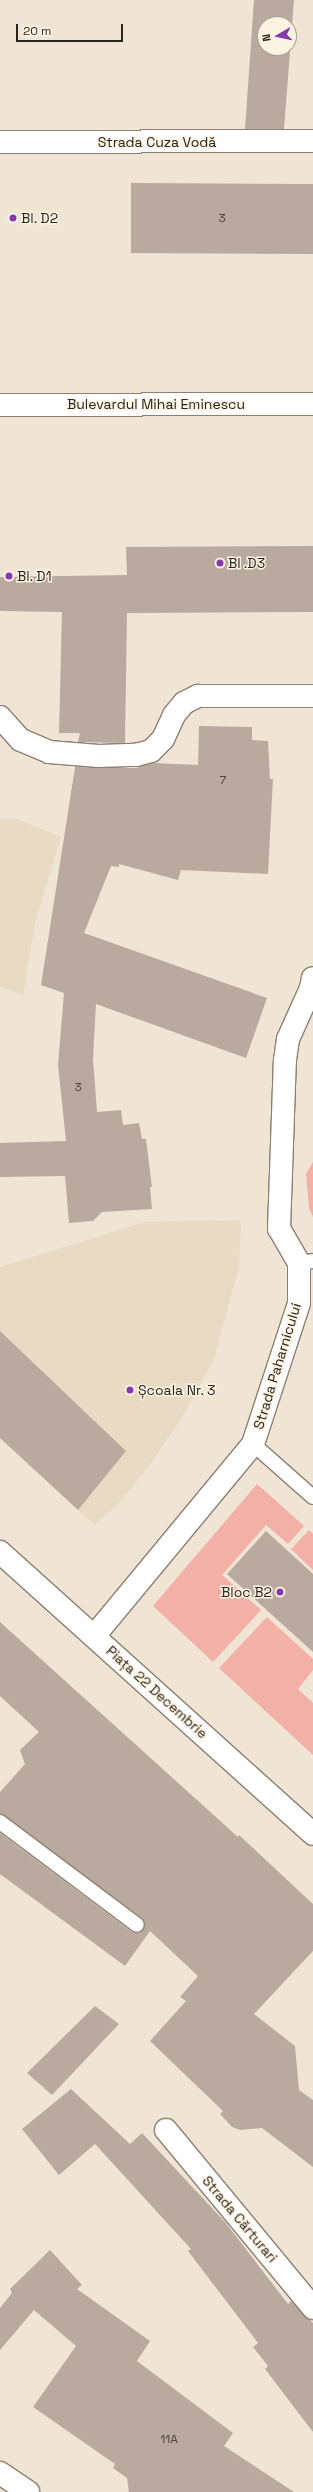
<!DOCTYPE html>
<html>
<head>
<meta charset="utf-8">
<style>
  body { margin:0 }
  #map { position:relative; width:313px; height:2492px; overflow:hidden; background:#f0e5d5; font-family:"Space Grotesk",sans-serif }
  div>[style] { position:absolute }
  .built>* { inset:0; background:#e9dbc3 }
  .green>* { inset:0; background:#f2b0a6 }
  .building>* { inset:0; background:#baa99e }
  .roads { filter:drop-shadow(1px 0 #8a8172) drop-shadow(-1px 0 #8a8172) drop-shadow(0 1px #8a8172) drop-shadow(0 -1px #8a8172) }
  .service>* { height:14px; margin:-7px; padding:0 7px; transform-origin:7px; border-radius:7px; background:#fff }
  .minor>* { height:22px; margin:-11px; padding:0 11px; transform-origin:11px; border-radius:11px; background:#fff }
  .tertiary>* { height:22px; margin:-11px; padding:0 11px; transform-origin:11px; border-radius:11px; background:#fff }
  .secondary>* { height:22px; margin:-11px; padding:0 11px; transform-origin:11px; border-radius:11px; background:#fff }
  .dots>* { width:11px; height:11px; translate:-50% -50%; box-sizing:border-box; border:2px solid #fdf3e2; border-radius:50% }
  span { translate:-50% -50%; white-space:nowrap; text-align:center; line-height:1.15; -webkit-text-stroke:3px #fdf3e2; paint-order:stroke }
  .number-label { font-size:12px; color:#4c453e }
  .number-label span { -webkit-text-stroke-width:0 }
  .street-label { font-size:14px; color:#28241e }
  .poi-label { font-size:14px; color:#28241e }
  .left { translate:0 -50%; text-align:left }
  .right { translate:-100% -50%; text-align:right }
  .north { position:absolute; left:257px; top:16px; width:40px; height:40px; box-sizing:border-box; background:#fdf3e2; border:1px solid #a8a094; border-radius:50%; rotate:261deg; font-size:11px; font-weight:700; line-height:16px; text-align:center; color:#28241e }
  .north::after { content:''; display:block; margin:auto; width:14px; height:18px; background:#843aac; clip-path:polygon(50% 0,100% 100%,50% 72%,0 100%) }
  .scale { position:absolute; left:16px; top:24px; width:107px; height:18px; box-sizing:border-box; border:2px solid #28241e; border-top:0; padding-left:5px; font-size:12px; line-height:14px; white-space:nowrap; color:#28241e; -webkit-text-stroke:3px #fdf3e2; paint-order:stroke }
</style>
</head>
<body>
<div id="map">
  <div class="built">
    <div style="clip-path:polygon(0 819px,17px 819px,61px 837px,35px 923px,23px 995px,0 987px)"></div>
    <div style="clip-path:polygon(241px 1220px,239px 1267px,214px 1359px,180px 1421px,148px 1467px,122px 1500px,95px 1525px,78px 1510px,126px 1451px,0 1331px,0 1267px,145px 1222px)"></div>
  </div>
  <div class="green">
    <div style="clip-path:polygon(313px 1162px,313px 1217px,309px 1208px,306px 1174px)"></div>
    <div style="clip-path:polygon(257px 1484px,304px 1526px,288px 1544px,266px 1525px,222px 1575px,261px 1610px,213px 1662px,153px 1606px)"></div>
    <div style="clip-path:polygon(309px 1530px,313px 1534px,313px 1570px,291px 1549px)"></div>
    <div style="clip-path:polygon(267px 1617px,313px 1659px,313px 1670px,298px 1689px,313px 1703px,313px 1755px,219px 1668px)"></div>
  </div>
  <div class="building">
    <div style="clip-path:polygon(evenodd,254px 0,294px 0,284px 129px,245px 129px,254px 0,265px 24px,289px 24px,289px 48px,265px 48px,265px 24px)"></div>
    <div style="clip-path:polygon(131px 183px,313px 184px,313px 254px,131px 253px)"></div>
    <div style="clip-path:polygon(313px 546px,313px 612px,127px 613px,125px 743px,78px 742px,80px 733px,59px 733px,62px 612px,0 611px,0 577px,127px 575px,126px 547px)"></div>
    <div style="clip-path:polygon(199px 726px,252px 727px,252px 740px,268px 741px,270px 779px,273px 779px,268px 874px,181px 870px,178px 880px,119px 864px,119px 867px,111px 866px,84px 933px,267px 998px,246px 1058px,96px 1004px,93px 1059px,97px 1112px,121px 1110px,123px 1125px,139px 1123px,142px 1139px,146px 1139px,152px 1187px,150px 1187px,152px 1209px,102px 1212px,93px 1221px,69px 1223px,65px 1176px,0 1177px,0 1143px,66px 1141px,58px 1065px,64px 993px,41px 985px,75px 767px,136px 768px,153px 763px,198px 765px)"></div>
    <div style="clip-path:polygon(0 1331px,126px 1451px,78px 1510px,0 1438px)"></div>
    <div style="clip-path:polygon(266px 1531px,313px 1574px,313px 1652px,227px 1574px)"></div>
    <div style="clip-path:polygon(0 1622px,238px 1837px,239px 1835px,313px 1904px,313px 1951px,254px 2014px,295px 2046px,299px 2090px,313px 2100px,313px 2167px,262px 2128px,240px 2130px,232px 2127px,220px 2114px,223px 2111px,150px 2041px,186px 2001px,180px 1997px,198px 1976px,150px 1931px,125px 1966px,0 1874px,0 1833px,132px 1932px,140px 1933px,145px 1926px,142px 1918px,0 1814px,0 1792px,25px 1764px,20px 1750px,39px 1732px,0 1696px)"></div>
    <div style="clip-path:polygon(95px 2006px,119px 2024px,52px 2095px,27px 2073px)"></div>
    <div style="clip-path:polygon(71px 2089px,130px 2144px,142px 2133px,225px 2222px,288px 2304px,291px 2301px,313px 2323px,313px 2432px,265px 2369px,268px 2366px,253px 2347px,258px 2343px,188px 2251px,191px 2249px,95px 2144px,59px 2175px,22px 2129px)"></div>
    <div style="clip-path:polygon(50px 2250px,82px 2285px,77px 2289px,150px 2341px,137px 2361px,233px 2433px,224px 2446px,294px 2492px,129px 2492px,127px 2478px,113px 2468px,115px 2464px,33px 2407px,76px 2346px,34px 2310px,0 2350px,0 2308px,12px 2293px,10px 2289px)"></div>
  </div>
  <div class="roads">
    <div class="service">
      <div style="left:299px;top:1263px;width:14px;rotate:-8deg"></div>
      <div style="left:253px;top:1444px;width:80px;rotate:41.5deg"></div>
      <div style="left:0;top:1822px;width:171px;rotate:36.9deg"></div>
    </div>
    <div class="minor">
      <div style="left:0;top:142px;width:313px;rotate:-0.2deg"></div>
      <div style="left:0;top:717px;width:31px;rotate:48deg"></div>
      <div style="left:21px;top:740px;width:30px;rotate:23deg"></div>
      <div style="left:49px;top:752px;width:50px;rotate:4.6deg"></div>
      <div style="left:99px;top:756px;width:37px;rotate:-2deg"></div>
      <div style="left:136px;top:755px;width:16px;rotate:-15deg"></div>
      <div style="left:151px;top:751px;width:17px;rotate:-45deg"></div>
      <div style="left:163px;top:739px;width:26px;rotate:-65deg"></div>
      <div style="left:174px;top:715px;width:16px;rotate:-50deg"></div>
      <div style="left:184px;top:703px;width:16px;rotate:-27deg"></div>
      <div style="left:198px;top:696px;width:115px"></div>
      <div style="left:95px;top:1635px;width:248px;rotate:-50.4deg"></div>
      <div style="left:253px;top:1444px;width:148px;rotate:-71.9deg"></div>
      <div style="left:299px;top:1303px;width:40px;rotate:-90deg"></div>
      <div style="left:299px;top:1263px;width:39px;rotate:-120deg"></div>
      <div style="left:279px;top:1229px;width:169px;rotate:-88deg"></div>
      <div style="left:285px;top:1060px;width:21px;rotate:-82deg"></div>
      <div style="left:288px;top:1039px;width:56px;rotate:-65.7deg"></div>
      <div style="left:311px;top:988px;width:10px;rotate:-79deg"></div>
      <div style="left:166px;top:2130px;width:231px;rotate:50.4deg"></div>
    </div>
    <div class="tertiary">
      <div style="left:0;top:1552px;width:421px;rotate:42deg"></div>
    </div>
    <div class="secondary">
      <div style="left:0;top:405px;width:313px;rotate:-0.2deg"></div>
      <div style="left:0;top:2473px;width:34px;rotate:34deg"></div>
    </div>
  </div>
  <div class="dots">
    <div style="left:13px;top:218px;background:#843aac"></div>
    <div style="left:220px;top:563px;background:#843aac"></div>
    <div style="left:9px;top:576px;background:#843aac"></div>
    <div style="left:130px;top:1390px;background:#843aac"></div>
    <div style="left:280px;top:1592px;background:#843aac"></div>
  </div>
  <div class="number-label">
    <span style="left:222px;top:219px">3</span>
    <span style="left:223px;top:781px">7</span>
    <span style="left:78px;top:1088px">3</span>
    <span style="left:169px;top:2440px">11A</span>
  </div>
  <div class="street-label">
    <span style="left:157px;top:142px">Strada Cuza Vodă</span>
    <span style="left:156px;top:404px">Bulevardul Mihai Eminescu</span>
    <span style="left:277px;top:1366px;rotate:-73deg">Strada Paharnicului</span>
    <span style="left:157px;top:1692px;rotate:42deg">Piața 22 Decembrie</span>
    <span style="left:240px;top:2219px;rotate:50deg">Strada Cărturari</span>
  </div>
  <div class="poi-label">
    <span class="left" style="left:21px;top:218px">Bl. D2</span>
    <span class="left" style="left:228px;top:563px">Bl .D3</span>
    <span class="left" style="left:17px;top:576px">Bl. D1</span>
    <span class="left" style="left:138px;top:1390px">Școala Nr. 3</span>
    <span class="right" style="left:272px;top:1592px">Bloc B2</span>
  </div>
  <div class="north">N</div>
  <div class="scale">20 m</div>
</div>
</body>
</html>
